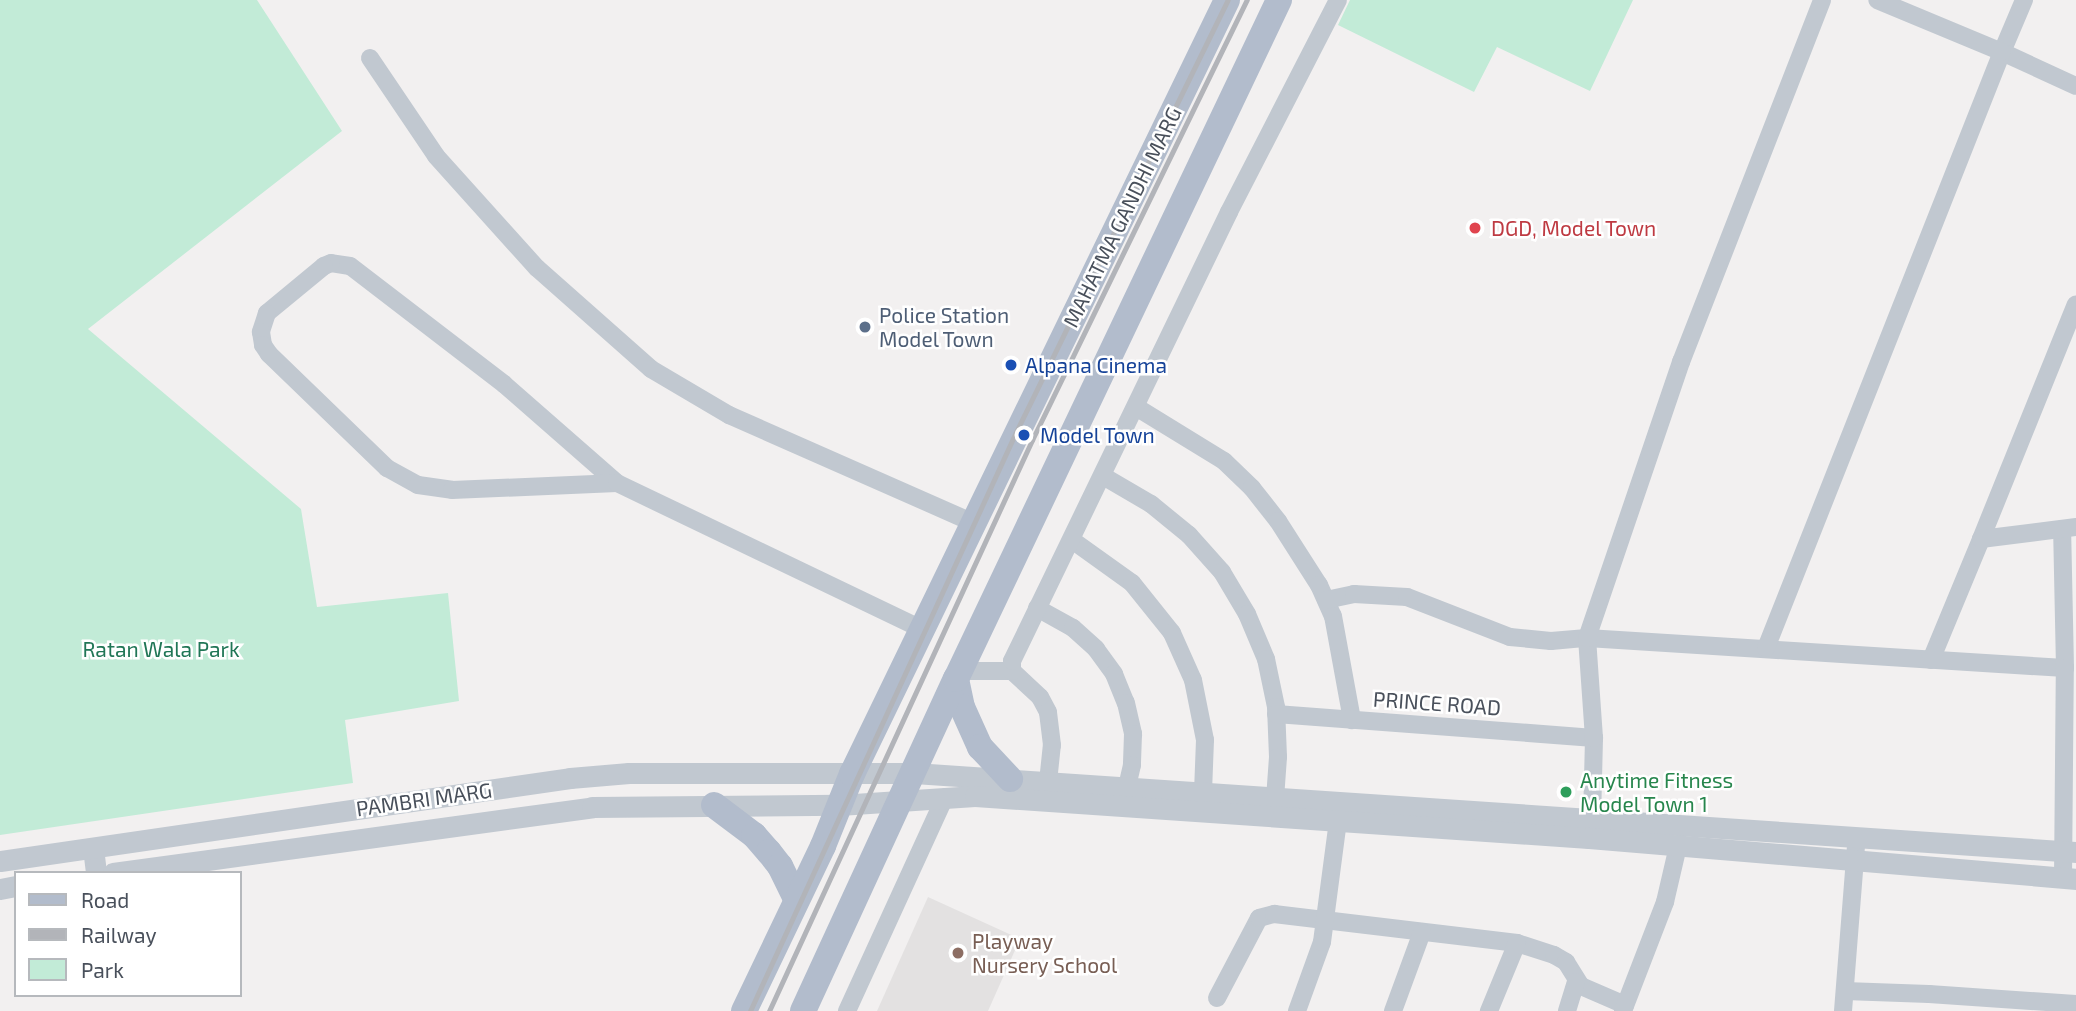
<!DOCTYPE html>
<html>
<head>
<meta charset="utf-8">
<style>
  body { margin:0 }
  #map { position:relative; width:2076px; height:1011px; overflow:hidden; background:#f2f0f0; font-family:"Exo 2",sans-serif }
  div>[style] { position:absolute }
  .education>* { inset:0; background:#e3e1e1 }
  .green>* { inset:0; background:#c2ebd7 }
  .minor>* { height:18px; margin:-9px; padding:0 9px; transform-origin:9px; border-radius:9px; background:#c1c8d0 }
  .tertiary>* { height:21px; margin:-10.5px; padding:0 10.5px; transform-origin:10.5px; border-radius:10.5px; background:#c1c8d0 }
  .primary>* { height:26px; margin:-13px; padding:0 13px; transform-origin:13px; border-radius:13px; background:#b2bccc }
  .rail>* { height:5px; margin:-2.5px; padding:0 2.5px; transform-origin:2.5px; border-radius:2.5px; background:#b2b4b9 }
  .dots>* { width:19px; height:19px; translate:-50% -50%; box-sizing:border-box; border:4px solid #fff; border-radius:50% }
  span { translate:-50% -50%; white-space:nowrap; text-align:center; line-height:1.15; -webkit-text-stroke:5px #fff; paint-order:stroke }
  .street-label { font-size:21px; color:#49505b }
  .health-label { font-size:21px; color:#be3a42 }
  .left { translate:0 -50%; text-align:left }
  .service-label { font-size:21px; color:#4e5e75 }
  .transit-label { font-size:21px; color:#164399 }
  .park-label { font-size:21px; color:#207656 }
  .leisure-label { font-size:21px; color:#27864d }
  .education-label { font-size:21px; color:#785e54 }
  .legend { position:absolute; left:14px; top:871px; width:228px; height:126px; box-sizing:border-box; background:#fff; border:2px solid #b6b9bd; margin:0; padding:9px 12px; list-style:none; font-size:21px; color:#49505b }
  .legend li { display:flex; align-items:center; gap:14px; height:35px }
  .legend b { width:35px; border:2px solid #b6b9bd }
</style>
</head>
<body>
<div id="map">
  <div class="education">
    <div style="clip-path:polygon(928px 897px,1020px 939px,988px 1011px,877px 1011px)"></div>
  </div>
  <div class="green">
    <div style="clip-path:polygon(0 0,257px 0,342px 131px,88px 329px,301px 509px,317px 607px,448px 593px,459px 701px,345px 720px,353px 783px,0 835px)"></div>
    <div style="clip-path:polygon(1350px 0,1633px 0,1590px 91px,1497px 47px,1474px 92px,1338px 25px)"></div>
  </div>
  <div class="minor">
    <div style="left:2024px;top:0;width:56px;rotate:112.9deg"></div>
    <div style="left:2002px;top:52px;width:81px;rotate:24.7deg"></div>
    <div style="left:370px;top:58px;width:118px;rotate:56deg"></div>
    <div style="left:436px;top:156px;width:151px;rotate:48deg"></div>
    <div style="left:537px;top:268px;width:152px;rotate:41.5deg"></div>
    <div style="left:651px;top:369px;width:91px;rotate:30.5deg"></div>
    <div style="left:729px;top:415px;width:268px;rotate:23.8deg"></div>
    <div style="left:1136px;top:407px;width:103px;rotate:31.5deg"></div>
    <div style="left:1224px;top:461px;width:39px;rotate:44deg"></div>
    <div style="left:1252px;top:488px;width:42px;rotate:51.8deg"></div>
    <div style="left:1278px;top:521px;width:76px;rotate:57.4deg"></div>
    <div style="left:1319px;top:585px;width:34px;rotate:66deg"></div>
    <div style="left:1333px;top:616px;width:106px;rotate:79.6deg"></div>
    <div style="left:1103px;top:476px;width:56px;rotate:30.3deg"></div>
    <div style="left:1151px;top:504px;width:49px;rotate:39.2deg"></div>
    <div style="left:1189px;top:535px;width:50px;rotate:48.3deg"></div>
    <div style="left:1222px;top:572px;width:49px;rotate:59.2deg"></div>
    <div style="left:1247px;top:614px;width:49px;rotate:67.1deg"></div>
    <div style="left:1266px;top:659px;width:49px;rotate:78.2deg"></div>
    <div style="left:1276px;top:707px;width:50px;rotate:87.7deg"></div>
    <div style="left:1278px;top:757px;width:42px;rotate:94.1deg"></div>
    <div style="left:617px;top:483px;width:150px;rotate:-138.8deg"></div>
    <div style="left:504px;top:384px;width:194px;rotate:-142.5deg"></div>
    <div style="left:350px;top:266px;width:19px;rotate:-171deg"></div>
    <div style="left:331px;top:263px;width:8px;rotate:157deg"></div>
    <div style="left:324px;top:266px;width:74px;rotate:140.5deg"></div>
    <div style="left:267px;top:313px;width:20px;rotate:108deg"></div>
    <div style="left:261px;top:332px;width:13px;rotate:81deg"></div>
    <div style="left:263px;top:345px;width:11px;rotate:56deg"></div>
    <div style="left:269px;top:354px;width:164px;rotate:44deg"></div>
    <div style="left:387px;top:468px;width:35px;rotate:29deg"></div>
    <div style="left:418px;top:485px;width:34px;rotate:8deg"></div>
    <div style="left:452px;top:490px;width:165px;rotate:-2.4deg"></div>
    <div style="left:617px;top:483px;width:338px;rotate:25.6deg"></div>
    <div style="left:1981px;top:539px;width:253px;rotate:-68deg"></div>
    <div style="left:1072px;top:540px;width:74px;rotate:35.6deg"></div>
    <div style="left:1132px;top:583px;width:64px;rotate:51.3deg"></div>
    <div style="left:1172px;top:633px;width:51px;rotate:65.9deg"></div>
    <div style="left:1193px;top:680px;width:61px;rotate:78.7deg"></div>
    <div style="left:1205px;top:740px;width:53px;rotate:92.2deg"></div>
    <div style="left:1326px;top:600px;width:29px;rotate:-12deg"></div>
    <div style="left:1354px;top:594px;width:53px;rotate:3.2deg"></div>
    <div style="left:1407px;top:597px;width:110px;rotate:21.2deg"></div>
    <div style="left:1510px;top:637px;width:41px;rotate:5.6deg"></div>
    <div style="left:1551px;top:641px;width:36px;rotate:-5deg"></div>
    <div style="left:1587px;top:638px;width:479px;rotate:3.6deg"></div>
    <div style="left:2065px;top:668px;width:139px;rotate:-91.2deg"></div>
    <div style="left:1037px;top:608px;width:41px;rotate:29.1deg"></div>
    <div style="left:1073px;top:628px;width:31px;rotate:42deg"></div>
    <div style="left:1096px;top:649px;width:31px;rotate:54deg"></div>
    <div style="left:1114px;top:674px;width:31px;rotate:68deg"></div>
    <div style="left:1126px;top:703px;width:32px;rotate:77deg"></div>
    <div style="left:1133px;top:734px;width:31px;rotate:92deg"></div>
    <div style="left:1132px;top:765px;width:23px;rotate:103deg"></div>
    <div style="left:1766px;top:648px;width:641px;rotate:-68.4deg"></div>
    <div style="left:2002px;top:52px;width:135px;rotate:-157.4deg"></div>
    <div style="left:1931px;top:660px;width:131px;rotate:-67.5deg"></div>
    <div style="left:1981px;top:539px;width:96px;rotate:-7.2deg"></div>
    <div style="left:960px;top:671px;width:52px"></div>
    <div style="left:1276px;top:714px;width:319px;rotate:4.3deg"></div>
    <div style="left:1048px;top:782px;width:37px;rotate:-84deg"></div>
    <div style="left:1052px;top:745px;width:33px;rotate:-97deg"></div>
    <div style="left:1048px;top:712px;width:17px;rotate:-118deg"></div>
    <div style="left:1040px;top:697px;width:38px;rotate:-137deg"></div>
    <div style="left:1012px;top:671px;width:10px;rotate:-90deg"></div>
    <div style="left:1012px;top:661px;width:499px;rotate:-64.2deg"></div>
    <div style="left:1229px;top:212px;width:238px;rotate:-62.8deg"></div>
    <div style="left:1592px;top:820px;width:82px;rotate:-88.6deg"></div>
    <div style="left:1594px;top:738px;width:100px;rotate:-94deg"></div>
    <div style="left:1587px;top:638px;width:292px;rotate:-71.2deg"></div>
    <div style="left:1681px;top:362px;width:388px;rotate:-68.7deg"></div>
    <div style="left:2063px;top:878px;width:210px;rotate:-89.5deg"></div>
    <div style="left:1517px;top:943px;width:39px;rotate:18deg"></div>
    <div style="left:1554px;top:955px;width:14px;rotate:30deg"></div>
    <div style="left:1566px;top:962px;width:28px;rotate:58deg"></div>
    <div style="left:1581px;top:986px;width:48px;rotate:23.4deg"></div>
    <div style="left:1845px;top:991px;width:84px;rotate:2deg"></div>
    <div style="left:1929px;top:994px;width:147px;rotate:3.9deg"></div>
    <div style="left:1217px;top:998px;width:90px;rotate:-62.3deg"></div>
    <div style="left:1259px;top:918px;width:16px;rotate:-15deg"></div>
    <div style="left:1274px;top:914px;width:245px;rotate:6.8deg"></div>
    <div style="left:1517px;top:943px;width:74px;rotate:112.4deg"></div>
    <div style="left:847px;top:1011px;width:235px;rotate:-65.4deg"></div>
    <div style="left:1297px;top:1011px;width:73px;rotate:-70.1deg"></div>
    <div style="left:1322px;top:942px;width:123px;rotate:-82.5deg"></div>
    <div style="left:1393px;top:1011px;width:84px;rotate:-69.8deg"></div>
    <div style="left:1567px;top:1011px;width:30px;rotate:-73deg"></div>
    <div style="left:1623px;top:1011px;width:117px;rotate:-68.9deg"></div>
    <div style="left:1665px;top:902px;width:57px;rotate:-76.9deg"></div>
    <div style="left:1843px;top:1011px;width:165px;rotate:-85.5deg"></div>
  </div>
  <div class="tertiary">
    <div style="left:93px;top:848px;width:25px;rotate:83deg"></div>
    <div style="left:0;top:861px;width:576px;rotate:-8.28deg"></div>
    <div style="left:570px;top:778px;width:59px;rotate:-4.8deg"></div>
    <div style="left:629px;top:773px;width:285px"></div>
    <div style="left:914px;top:773px;width:1165px;rotate:3.89deg"></div>
    <div style="left:113px;top:873px;width:484px;rotate:-7.8deg"></div>
    <div style="left:592px;top:807px;width:247px;rotate:-0.5deg"></div>
    <div style="left:839px;top:805px;width:136px;rotate:-3.8deg"></div>
    <div style="left:975px;top:796px;width:615px;rotate:3.91deg"></div>
    <div style="left:1589px;top:838px;width:489px;rotate:4.8deg"></div>
    <div style="left:0;top:889px;width:16px;rotate:-11deg"></div>
  </div>
  <div class="primary">
    <div style="left:956px;top:679px;width:29px;rotate:78deg"></div>
    <div style="left:962px;top:707px;width:44px;rotate:65.8deg"></div>
    <div style="left:980px;top:747px;width:44px;rotate:46.8deg"></div>
    <div style="left:714px;top:805px;width:50px;rotate:36.9deg"></div>
    <div style="left:754px;top:835px;width:23px;rotate:49deg"></div>
    <div style="left:769px;top:852px;width:18px;rotate:52deg"></div>
    <div style="left:780px;top:866px;width:37px;rotate:64deg"></div>
    <div style="left:744px;top:1011px;width:183px;rotate:-64.4deg"></div>
    <div style="left:823px;top:846px;width:78px;rotate:-68.1deg"></div>
    <div style="left:852px;top:774px;width:860px;rotate:-64.15deg"></div>
    <div style="left:803px;top:1011px;width:366px;rotate:-65.3deg"></div>
    <div style="left:956px;top:679px;width:752px;rotate:-64.56deg"></div>
  </div>
  <div class="rail">
    <div style="left:750px;top:1011px;width:637px;rotate:-65.33deg"></div>
    <div style="left:1016px;top:432px;width:481px;rotate:-63.9deg"></div>
    <div style="left:769px;top:1011px;width:629px;rotate:-65.27deg"></div>
    <div style="left:1032px;top:440px;width:490px;rotate:-64deg"></div>
  </div>
  <div class="dots">
    <div style="left:1475px;top:228px;background:#e0444e"></div>
    <div style="left:865px;top:327px;background:#5c6f8a"></div>
    <div style="left:1011px;top:365px;background:#1a4fb4"></div>
    <div style="left:1024px;top:435px;background:#1a4fb4"></div>
    <div style="left:1566px;top:792px;background:#2e9e5b"></div>
    <div style="left:958px;top:953px;background:#8d6e63"></div>
  </div>
  <div class="street-label">
    <span style="left:1122px;top:217px;rotate:-64deg">MAHATMA GANDHI MARG</span>
    <span style="left:1437px;top:703px;rotate:4deg">PRINCE ROAD</span>
    <span style="left:424px;top:799px;rotate:-8deg">PAMBRI MARG</span>
  </div>
  <div class="health-label">
    <span class="left" style="left:1491px;top:228px">DGD, Model Town</span>
  </div>
  <div class="service-label">
    <span class="left" style="left:879px;top:327px">Police Station<br>Model Town</span>
  </div>
  <div class="transit-label">
    <span class="left" style="left:1025px;top:365px">Alpana Cinema</span>
    <span class="left" style="left:1040px;top:435px">Model Town</span>
  </div>
  <div class="park-label">
    <span style="left:161px;top:649px">Ratan Wala Park</span>
  </div>
  <div class="leisure-label">
    <span class="left" style="left:1580px;top:792px">Anytime Fitness<br>Model Town 1</span>
  </div>
  <div class="education-label">
    <span class="left" style="left:972px;top:953px">Playway<br>Nursery School</span>
  </div>
  <ul class="legend">
  <li><b style="height:9px;background:#b2bccc"></b>Road</li>
  <li><b style="height:9px;background:#b2b4b9"></b>Railway</li>
  <li><b style="height:19px;background:#c2ebd7"></b>Park</li>
  </ul>
</div>
</body>
</html>
